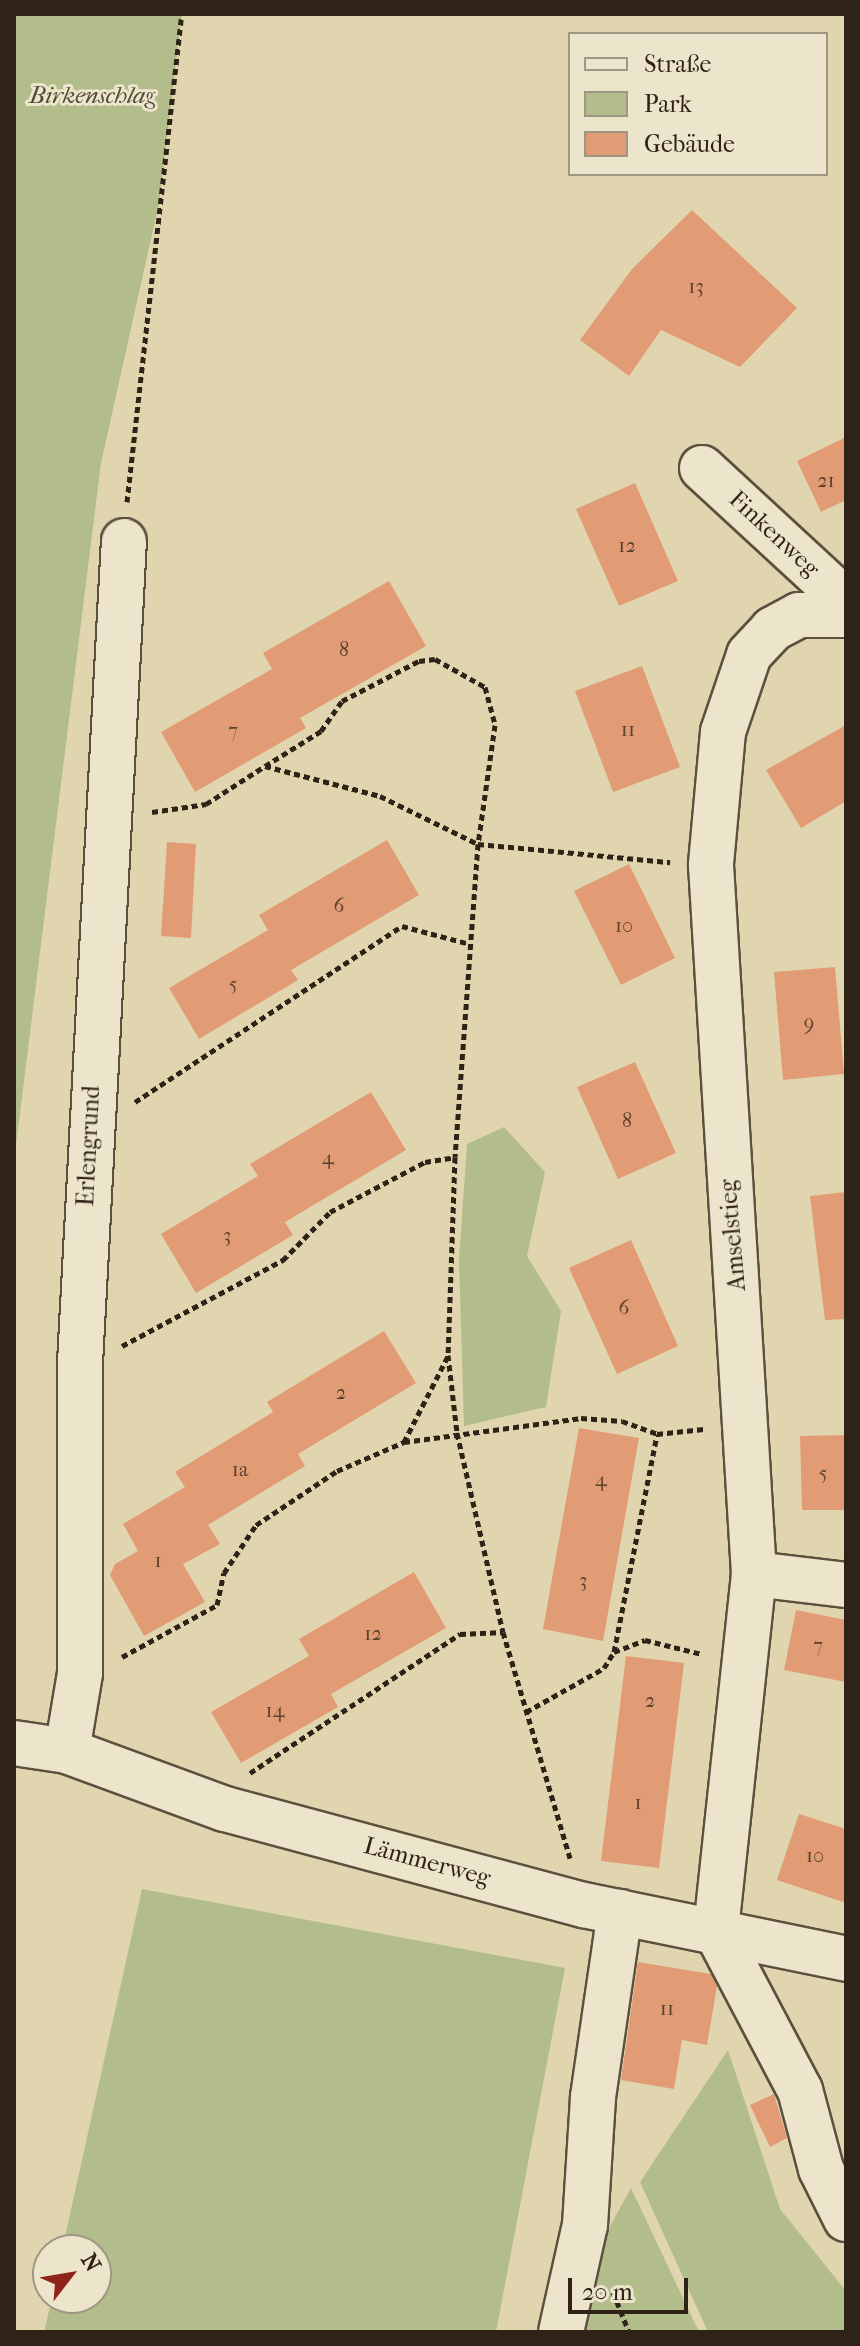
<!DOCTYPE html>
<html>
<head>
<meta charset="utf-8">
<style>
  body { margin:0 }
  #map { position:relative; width:860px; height:2346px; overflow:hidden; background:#e1d5af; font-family:"IM FELL French Canon",serif }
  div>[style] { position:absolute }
  .green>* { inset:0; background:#b2bd8b }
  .building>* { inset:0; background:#e19c75 }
  .path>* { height:5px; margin-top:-2.5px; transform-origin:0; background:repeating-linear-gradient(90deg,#2f2318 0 6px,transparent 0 10px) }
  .roads { filter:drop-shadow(2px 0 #5c503e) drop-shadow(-2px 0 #5c503e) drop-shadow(0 2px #5c503e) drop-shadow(0 -2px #5c503e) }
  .minor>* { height:44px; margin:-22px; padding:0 22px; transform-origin:22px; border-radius:22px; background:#ece4cb }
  span { translate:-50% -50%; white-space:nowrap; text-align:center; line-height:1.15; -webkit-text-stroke:6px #ece4cb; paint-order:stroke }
  .number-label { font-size:20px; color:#5c412f }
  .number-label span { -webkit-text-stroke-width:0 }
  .park-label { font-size:24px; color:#504a35; font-style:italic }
  .street-label { font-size:24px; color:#2f2318 }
  .frame { position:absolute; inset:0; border:16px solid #2f2318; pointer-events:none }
  .legend { position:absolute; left:568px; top:32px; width:260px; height:144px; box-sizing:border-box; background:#ece4cb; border:2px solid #a09783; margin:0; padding:10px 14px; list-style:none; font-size:24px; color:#2f2318 }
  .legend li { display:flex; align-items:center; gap:16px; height:40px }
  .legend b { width:40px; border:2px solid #a09783 }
  .north { position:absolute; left:32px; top:2234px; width:80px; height:80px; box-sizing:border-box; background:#ece4cb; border:2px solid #a09783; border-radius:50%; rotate:59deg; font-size:22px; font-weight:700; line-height:32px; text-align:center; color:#2f2318 }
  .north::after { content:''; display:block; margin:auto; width:28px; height:36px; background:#8f2418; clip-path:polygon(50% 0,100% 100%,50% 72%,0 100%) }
  .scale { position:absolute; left:568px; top:2278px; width:120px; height:36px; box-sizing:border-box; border:4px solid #2f2318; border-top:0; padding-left:10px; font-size:24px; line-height:28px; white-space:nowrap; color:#2f2318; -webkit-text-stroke:6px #ece4cb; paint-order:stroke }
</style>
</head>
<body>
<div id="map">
  <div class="green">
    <div style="clip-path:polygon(14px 14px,182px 14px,159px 203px,101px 463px,14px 1161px)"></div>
    <div style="clip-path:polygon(504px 1127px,545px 1172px,527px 1256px,561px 1311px,546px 1407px,464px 1426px,459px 1259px,467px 1144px)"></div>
    <div style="clip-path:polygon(142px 1889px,565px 1968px,496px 2332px,44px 2332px,52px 2298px,96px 2298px,96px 2250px,62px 2250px)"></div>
    <div style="clip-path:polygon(728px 2050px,780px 2209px,846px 2291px,846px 2332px,708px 2332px,640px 2182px)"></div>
    <div style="clip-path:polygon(631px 2188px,699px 2332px,579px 2332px,596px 2252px)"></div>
  </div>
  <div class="building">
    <div style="clip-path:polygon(692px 210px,797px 308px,740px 367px,661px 330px,629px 376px,580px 340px,632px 269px)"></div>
    <div style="clip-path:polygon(846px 437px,846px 500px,821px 512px,797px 461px)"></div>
    <div style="clip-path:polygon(635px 483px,678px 581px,619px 606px,576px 509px)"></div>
    <div style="clip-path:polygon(389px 581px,426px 646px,300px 718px,306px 728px,195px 792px,161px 732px,272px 669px,263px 653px)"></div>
    <div style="clip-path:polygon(642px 666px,680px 767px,613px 792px,575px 691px)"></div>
    <div style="clip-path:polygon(846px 725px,846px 801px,801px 828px,766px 770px)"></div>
    <div style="clip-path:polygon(387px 840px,419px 895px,291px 970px,298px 980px,199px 1039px,169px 988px,268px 930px,259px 915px)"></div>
    <div style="clip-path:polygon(167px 842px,196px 844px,191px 938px,161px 936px)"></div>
    <div style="clip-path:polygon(629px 864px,675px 958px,621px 985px,574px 891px)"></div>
    <div style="clip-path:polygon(835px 967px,844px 1074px,783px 1080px,774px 972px)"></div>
    <div style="clip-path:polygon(635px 1062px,676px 1153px,618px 1179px,577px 1087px)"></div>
    <div style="clip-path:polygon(371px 1092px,406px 1150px,285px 1222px,293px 1235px,196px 1293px,161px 1234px,258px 1176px,250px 1164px)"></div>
    <div style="clip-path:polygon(846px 1192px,846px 1319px,825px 1320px,810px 1196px)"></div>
    <div style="clip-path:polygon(631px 1240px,678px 1346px,617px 1374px,569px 1268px)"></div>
    <div style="clip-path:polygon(384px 1331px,416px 1383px,298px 1454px,305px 1466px,208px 1525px,220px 1544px,183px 1564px,205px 1602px,144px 1636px,110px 1575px,115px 1564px,138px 1551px,123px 1524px,185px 1487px,175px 1472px,273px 1412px,267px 1402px)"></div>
    <div style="clip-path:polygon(579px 1428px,639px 1438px,603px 1641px,543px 1629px)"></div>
    <div style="clip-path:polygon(846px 1435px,846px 1510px,802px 1510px,800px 1436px)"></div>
    <div style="clip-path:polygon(414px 1572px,446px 1628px,331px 1694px,338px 1707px,241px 1763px,211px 1712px,309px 1656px,299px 1639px)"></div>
    <div style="clip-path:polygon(796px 1610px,846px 1620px,846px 1682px,784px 1670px)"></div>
    <div style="clip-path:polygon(626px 1656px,684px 1663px,659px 1868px,601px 1861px)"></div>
    <div style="clip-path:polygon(799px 1814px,846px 1829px,846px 1903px,777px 1880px)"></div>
    <div style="clip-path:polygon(638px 1962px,711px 1974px,717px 1986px,707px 2045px,682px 2040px,674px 2089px,621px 2080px)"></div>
    <div style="clip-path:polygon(774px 2094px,787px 2138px,770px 2147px,750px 2105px)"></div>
  </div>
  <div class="path">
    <div style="left:127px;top:502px;width:491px;rotate:-83.6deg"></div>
    <div style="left:265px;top:766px;width:66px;rotate:-32deg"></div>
    <div style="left:321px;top:731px;width:37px;rotate:-55deg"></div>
    <div style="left:342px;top:701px;width:87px;rotate:-27.5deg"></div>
    <div style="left:419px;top:661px;width:16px;rotate:-7deg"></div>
    <div style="left:435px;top:659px;width:57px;rotate:29.2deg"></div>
    <div style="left:485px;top:687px;width:39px;rotate:75deg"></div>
    <div style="left:495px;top:725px;width:120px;rotate:98.1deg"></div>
    <div style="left:478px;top:844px;width:314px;rotate:94.2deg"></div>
    <div style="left:455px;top:1157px;width:198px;rotate:92deg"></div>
    <div style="left:448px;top:1355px;width:79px;rotate:83.4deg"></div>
    <div style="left:457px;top:1433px;width:204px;rotate:77deg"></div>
    <div style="left:503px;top:1632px;width:236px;rotate:73.5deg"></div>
    <div style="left:152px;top:812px;width:55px;rotate:-8.4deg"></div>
    <div style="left:206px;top:804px;width:70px;rotate:-32.8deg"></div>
    <div style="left:265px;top:766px;width:119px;rotate:14.6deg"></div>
    <div style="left:380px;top:796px;width:109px;rotate:26.1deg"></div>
    <div style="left:478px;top:844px;width:193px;rotate:5.4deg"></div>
    <div style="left:135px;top:1102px;width:320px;rotate:-33.4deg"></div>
    <div style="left:402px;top:926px;width:70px;rotate:14.8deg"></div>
    <div style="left:122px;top:1346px;width:183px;rotate:-28.1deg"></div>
    <div style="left:283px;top:1260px;width:67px;rotate:-45.6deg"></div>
    <div style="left:330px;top:1212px;width:107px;rotate:-27.8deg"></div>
    <div style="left:425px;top:1162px;width:30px;rotate:-9deg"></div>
    <div style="left:404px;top:1442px;width:97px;rotate:-62.9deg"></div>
    <div style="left:614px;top:1652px;width:33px;rotate:-21deg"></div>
    <div style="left:645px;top:1640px;width:59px;rotate:13.8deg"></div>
    <div style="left:122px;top:1657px;width:108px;rotate:-28.7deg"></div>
    <div style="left:217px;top:1605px;width:33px;rotate:-78deg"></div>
    <div style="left:224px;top:1573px;width:58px;rotate:-56.3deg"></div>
    <div style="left:256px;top:1525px;width:97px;rotate:-33.7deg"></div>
    <div style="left:337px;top:1471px;width:73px;rotate:-23.4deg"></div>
    <div style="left:404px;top:1442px;width:179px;rotate:-7.7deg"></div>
    <div style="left:581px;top:1418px;width:41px;rotate:4.2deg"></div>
    <div style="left:622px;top:1421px;width:37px;rotate:20deg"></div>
    <div style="left:526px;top:1712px;width:90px;rotate:-29.4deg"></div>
    <div style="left:604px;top:1668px;width:19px;rotate:-58deg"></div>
    <div style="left:614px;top:1652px;width:222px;rotate:-78.8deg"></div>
    <div style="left:657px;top:1434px;width:47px;rotate:-6.1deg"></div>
    <div style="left:250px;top:1773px;width:252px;rotate:-33.5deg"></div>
    <div style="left:460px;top:1634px;width:43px;rotate:-2.7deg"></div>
    <div style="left:613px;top:2292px;width:43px;rotate:68.2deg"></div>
  </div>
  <div class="roads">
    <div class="minor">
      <div style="left:702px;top:468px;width:196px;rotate:42.7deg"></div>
      <div style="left:846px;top:615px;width:47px;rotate:180deg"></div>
      <div style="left:799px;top:615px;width:30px;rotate:152deg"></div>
      <div style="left:773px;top:629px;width:35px;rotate:133deg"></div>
      <div style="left:749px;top:655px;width:81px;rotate:108.7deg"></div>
      <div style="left:723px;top:732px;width:134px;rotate:95.2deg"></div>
      <div style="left:711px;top:865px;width:710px;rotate:86.53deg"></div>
      <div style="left:754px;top:1574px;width:359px;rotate:96.1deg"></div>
      <div style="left:716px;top:1931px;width:180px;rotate:62.2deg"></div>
      <div style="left:800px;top:2090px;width:82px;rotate:75.1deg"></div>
      <div style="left:821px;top:2169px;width:56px;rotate:63.4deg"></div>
      <div style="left:754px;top:1574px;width:93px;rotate:6.8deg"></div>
      <div style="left:14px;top:1743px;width:54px;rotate:8.6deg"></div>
      <div style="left:67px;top:1751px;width:168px;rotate:20.2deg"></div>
      <div style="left:225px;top:1809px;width:372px;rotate:15deg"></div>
      <div style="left:584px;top:1905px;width:268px;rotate:11.6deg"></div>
      <div style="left:67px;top:1751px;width:79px;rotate:-80.5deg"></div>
      <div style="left:80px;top:1673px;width:310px;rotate:-90deg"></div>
      <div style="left:80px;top:1363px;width:823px;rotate:-86.94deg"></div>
      <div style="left:561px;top:2332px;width:110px;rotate:-77.4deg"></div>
      <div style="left:585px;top:2225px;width:128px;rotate:-86.4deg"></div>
      <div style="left:593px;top:2097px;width:187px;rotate:-81.7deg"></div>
    </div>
  </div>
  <div class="number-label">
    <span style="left:696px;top:286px">13</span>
    <span style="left:826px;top:480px">21</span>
    <span style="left:627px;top:545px">12</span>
    <span style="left:344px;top:649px">8</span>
    <span style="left:628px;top:729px">11</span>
    <span style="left:233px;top:730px">7</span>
    <span style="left:339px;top:905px">6</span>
    <span style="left:624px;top:925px">10</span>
    <span style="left:233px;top:984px">5</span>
    <span style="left:809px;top:1023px">9</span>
    <span style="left:627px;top:1120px">8</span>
    <span style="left:328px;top:1157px">4</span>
    <span style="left:227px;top:1235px">3</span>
    <span style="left:624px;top:1307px">6</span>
    <span style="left:341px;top:1392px">2</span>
    <span style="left:240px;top:1469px">1a</span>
    <span style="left:823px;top:1473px">5</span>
    <span style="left:601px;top:1479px">4</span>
    <span style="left:158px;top:1560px">1</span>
    <span style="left:583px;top:1580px">3</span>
    <span style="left:373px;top:1633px">12</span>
    <span style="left:818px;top:1645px">7</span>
    <span style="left:650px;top:1700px">2</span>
    <span style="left:275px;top:1710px">14</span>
    <span style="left:638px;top:1802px">1</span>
    <span style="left:815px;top:1855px">10</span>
    <span style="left:667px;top:2008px">11</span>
  </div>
  <div class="park-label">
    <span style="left:92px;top:96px">Birkenschlag</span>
  </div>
  <div class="street-label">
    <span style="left:774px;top:534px;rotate:43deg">Finkenweg</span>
    <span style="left:89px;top:1146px;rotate:-87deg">Erlengrund</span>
    <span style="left:733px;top:1235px;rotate:-95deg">Amselstieg</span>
    <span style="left:427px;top:1862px;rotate:15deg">Lämmerweg</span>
  </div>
  <div class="frame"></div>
  <ul class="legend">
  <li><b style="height:10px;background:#ece4cb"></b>Straße</li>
  <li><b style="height:22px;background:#b2bd8b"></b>Park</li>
  <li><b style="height:22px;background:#e19c75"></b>Gebäude</li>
  </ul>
  <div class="north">N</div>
  <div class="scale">20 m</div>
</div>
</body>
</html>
